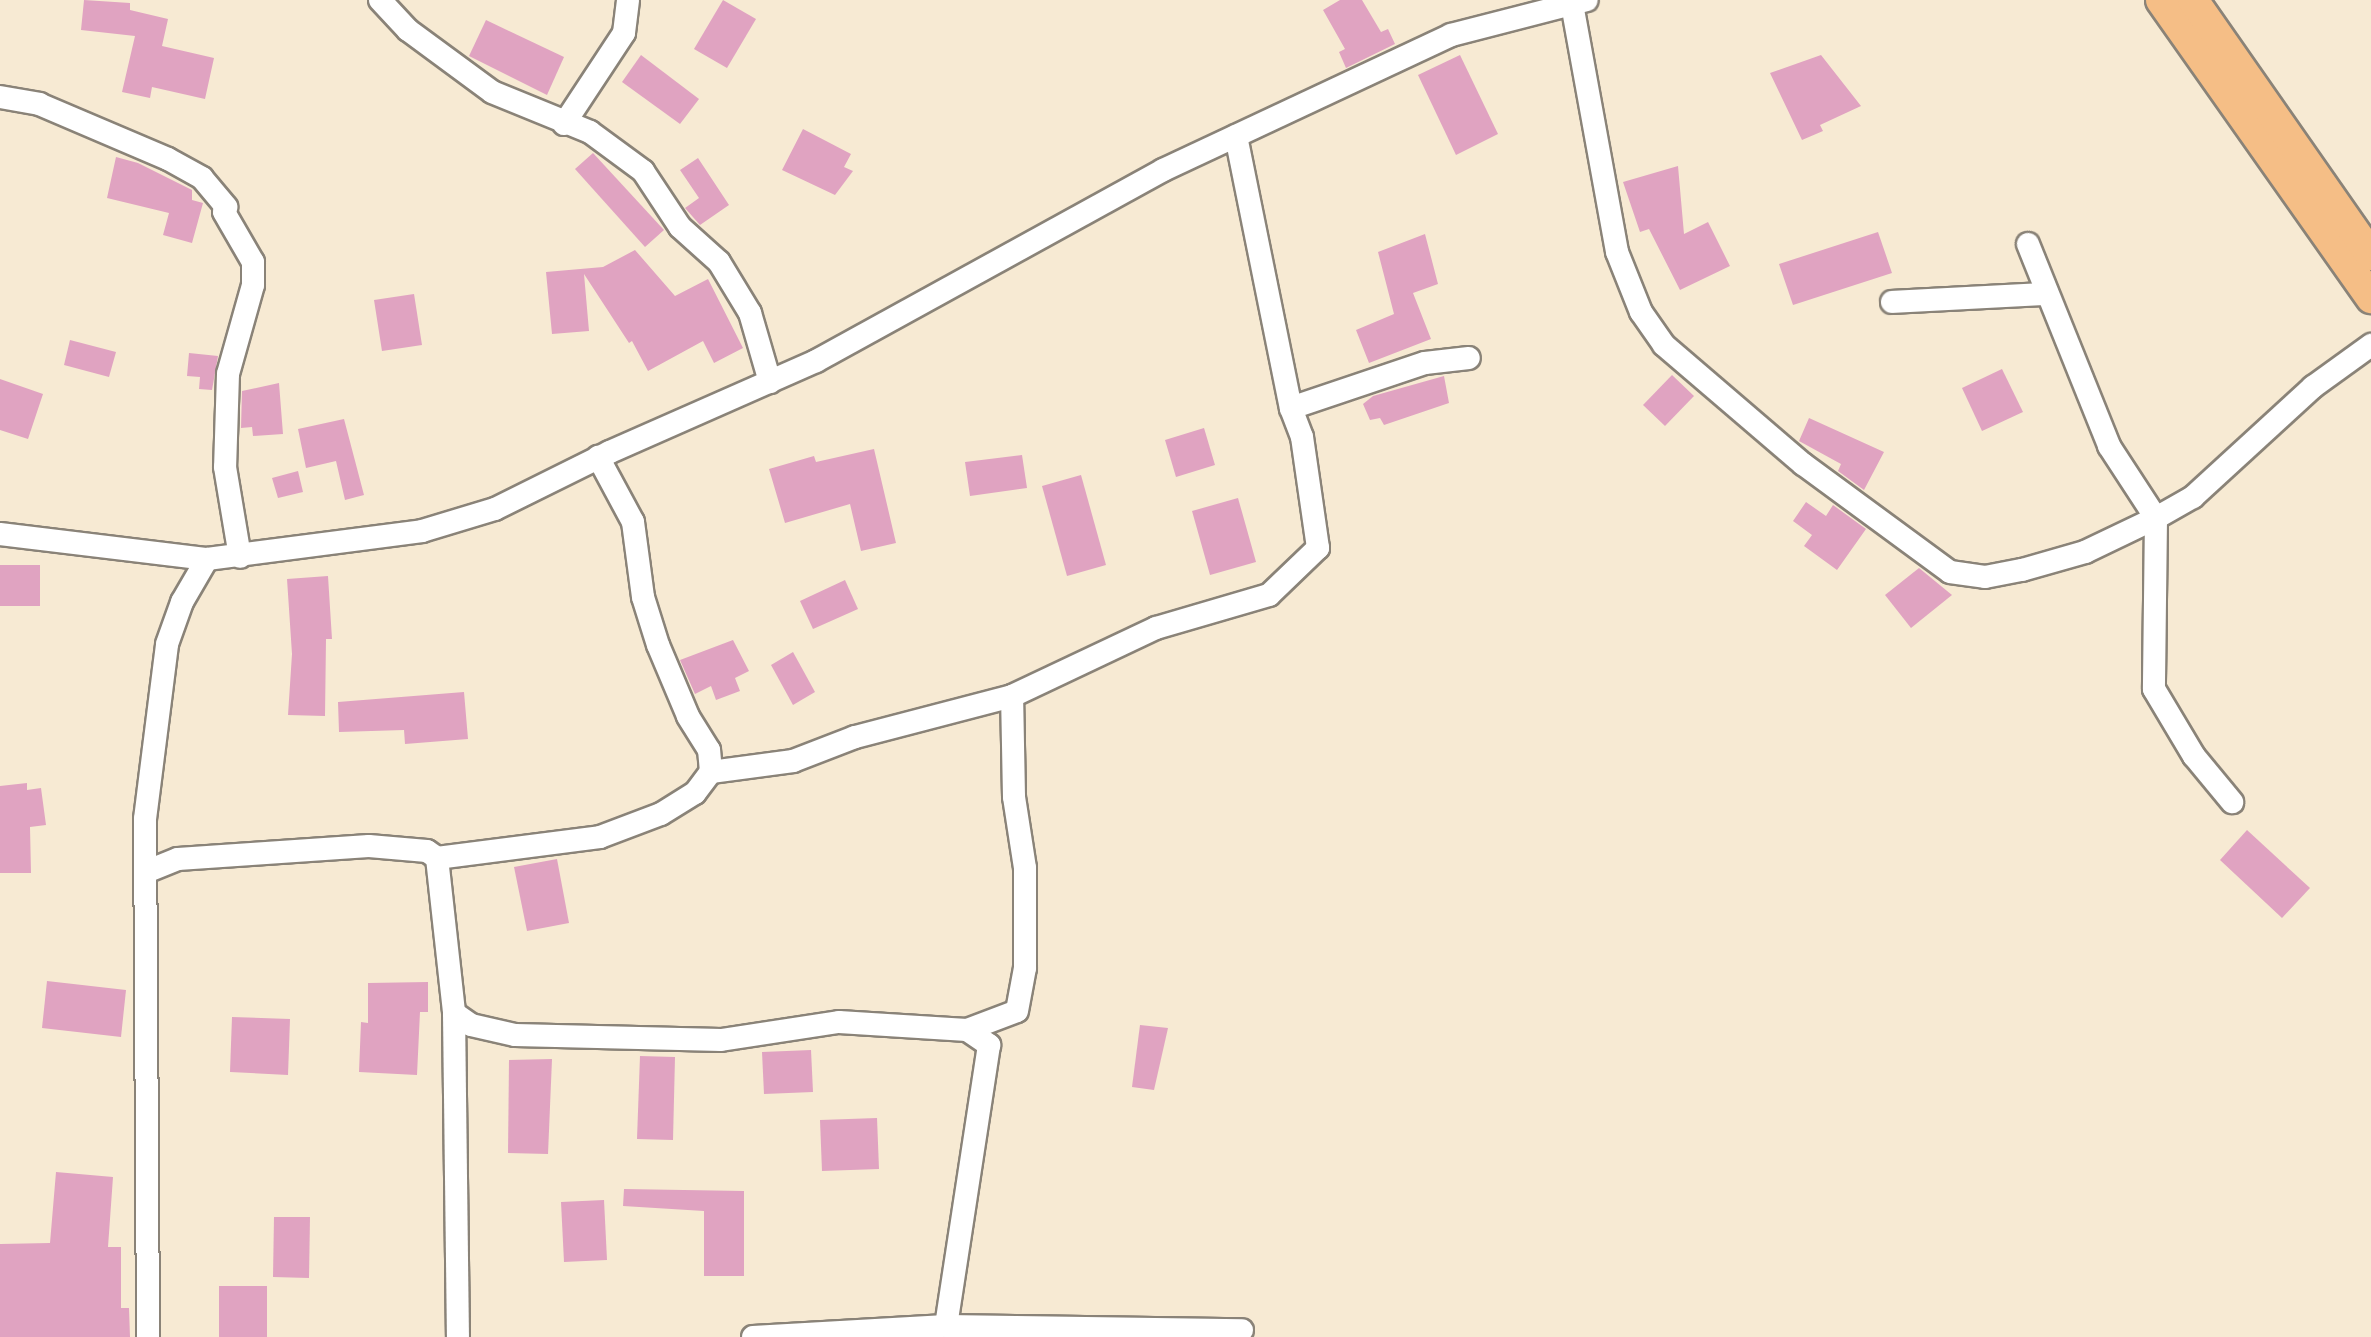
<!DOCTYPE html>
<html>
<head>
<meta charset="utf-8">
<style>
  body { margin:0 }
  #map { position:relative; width:2371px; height:1337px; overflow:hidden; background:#f7ead3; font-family:"Gochi Hand",sans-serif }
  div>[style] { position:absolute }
  .building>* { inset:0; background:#e0a3c1 }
  .roads { filter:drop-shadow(2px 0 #8a8378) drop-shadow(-2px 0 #8a8378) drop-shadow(0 2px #8a8378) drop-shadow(0 -2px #8a8378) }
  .minor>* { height:22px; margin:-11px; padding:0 11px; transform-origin:11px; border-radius:11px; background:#fff }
  .major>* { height:30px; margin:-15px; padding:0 15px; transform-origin:15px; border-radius:15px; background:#f5be86 }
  span { translate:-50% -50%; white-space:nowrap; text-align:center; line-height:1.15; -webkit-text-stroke:9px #fcf5e5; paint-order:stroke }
</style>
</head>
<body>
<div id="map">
  <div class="building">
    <div style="clip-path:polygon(84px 0,130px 3px,130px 10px,168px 19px,162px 46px,214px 58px,205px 99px,152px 87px,150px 98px,122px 92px,135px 36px,81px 30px)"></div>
    <div style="clip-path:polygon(723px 0,756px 19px,727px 68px,694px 49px)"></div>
    <div style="clip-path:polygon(1340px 0,1362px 0,1381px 32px,1388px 29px,1395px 44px,1346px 68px,1339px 52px,1345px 49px,1323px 10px)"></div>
    <div style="clip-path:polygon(486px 20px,564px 57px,547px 95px,469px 56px)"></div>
    <div style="clip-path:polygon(641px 55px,699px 99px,680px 124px,622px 82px)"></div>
    <div style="clip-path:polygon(1460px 55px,1498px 134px,1456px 155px,1418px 75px)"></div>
    <div style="clip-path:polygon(1821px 55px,1861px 106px,1820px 125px,1823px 131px,1802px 140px,1770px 73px)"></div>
    <div style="clip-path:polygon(803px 129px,851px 154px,844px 167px,853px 171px,835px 195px,782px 170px)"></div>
    <div style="clip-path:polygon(593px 153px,664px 230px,645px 247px,575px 169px)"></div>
    <div style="clip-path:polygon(116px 157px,138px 163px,192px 190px,192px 200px,203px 203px,192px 243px,163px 235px,169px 213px,107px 198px)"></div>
    <div style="clip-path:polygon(698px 158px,729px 205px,700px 225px,685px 208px,699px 198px,680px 170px)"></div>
    <div style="clip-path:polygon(1678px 166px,1684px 234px,1708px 222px,1730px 266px,1680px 290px,1649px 229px,1640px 232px,1623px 182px)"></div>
    <div style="clip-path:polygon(1878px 232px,1892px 273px,1793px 305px,1779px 264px)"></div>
    <div style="clip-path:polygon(1425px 234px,1438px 284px,1413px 293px,1431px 339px,1369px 363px,1356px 330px,1394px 314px,1378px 252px)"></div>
    <div style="clip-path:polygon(635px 250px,675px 296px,708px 279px,743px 348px,714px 363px,703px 341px,648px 371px,632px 341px,629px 343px,584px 274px,589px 331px,552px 334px,546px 272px,603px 267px)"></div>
    <div style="clip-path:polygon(414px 294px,422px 345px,382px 351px,374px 300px)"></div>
    <div style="clip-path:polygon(70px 340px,116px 352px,109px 377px,64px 365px)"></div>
    <div style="clip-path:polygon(189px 353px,218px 356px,212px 390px,199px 389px,200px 377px,187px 376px)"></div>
    <div style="clip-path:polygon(2002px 369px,2023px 412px,1982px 431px,1962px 388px)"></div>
    <div style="clip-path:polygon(1672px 375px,1694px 396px,1665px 426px,1643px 405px)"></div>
    <div style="clip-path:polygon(1444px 376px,1449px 403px,1384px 425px,1380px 418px,1370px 420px,1363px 404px,1373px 396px)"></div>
    <div style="clip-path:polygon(0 379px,43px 394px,28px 439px,0 430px)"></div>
    <div style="clip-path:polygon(279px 383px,283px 434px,253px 436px,252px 427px,241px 428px,242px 391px)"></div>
    <div style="clip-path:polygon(1809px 418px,1884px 452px,1864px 490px,1838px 471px,1841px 464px,1799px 441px)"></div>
    <div style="clip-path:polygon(344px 419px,364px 495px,345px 500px,336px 461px,306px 468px,298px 429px)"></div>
    <div style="clip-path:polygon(1204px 428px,1215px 465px,1176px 477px,1165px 440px)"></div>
    <div style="clip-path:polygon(874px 449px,896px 543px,861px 551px,850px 504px,785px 523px,769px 469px,814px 456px,816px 462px)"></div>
    <div style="clip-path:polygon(1022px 455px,1027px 488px,970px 496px,965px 462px)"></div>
    <div style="clip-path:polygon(298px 471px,303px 492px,278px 498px,272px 478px)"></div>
    <div style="clip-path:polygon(1081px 475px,1106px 565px,1067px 576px,1042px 486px)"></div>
    <div style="clip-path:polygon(1238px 498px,1256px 562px,1210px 575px,1192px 511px)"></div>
    <div style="clip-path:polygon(1806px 502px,1826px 516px,1833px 505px,1866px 529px,1837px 570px,1804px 546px,1812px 535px,1793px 521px)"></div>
    <div style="clip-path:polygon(0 565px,40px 565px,40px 606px,0 606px)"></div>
    <div style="clip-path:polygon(1919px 568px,1952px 595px,1911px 628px,1885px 595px)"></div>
    <div style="clip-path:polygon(328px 576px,332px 639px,326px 639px,325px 716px,288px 715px,292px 654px,287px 579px)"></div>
    <div style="clip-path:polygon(845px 580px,858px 609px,813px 629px,800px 601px)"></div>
    <div style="clip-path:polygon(733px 640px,749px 671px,735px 678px,740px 691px,716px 700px,711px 686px,695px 694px,680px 660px)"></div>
    <div style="clip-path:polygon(793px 652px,815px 692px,793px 705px,771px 665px)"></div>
    <div style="clip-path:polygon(464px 692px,468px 739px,405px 744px,404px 730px,339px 732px,338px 702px)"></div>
    <div style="clip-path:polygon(27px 783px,27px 790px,41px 788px,46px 825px,30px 827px,31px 873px,0 873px,0 786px)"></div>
    <div style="clip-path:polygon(2247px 830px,2310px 888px,2282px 918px,2220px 860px)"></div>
    <div style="clip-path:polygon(557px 859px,569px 923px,527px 931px,514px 867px)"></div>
    <div style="clip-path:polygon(47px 981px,126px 990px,121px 1037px,42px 1028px)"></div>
    <div style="clip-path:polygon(428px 982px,428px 1012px,420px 1012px,417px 1075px,359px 1072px,361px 1022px,368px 1023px,368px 983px)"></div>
    <div style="clip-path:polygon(232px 1017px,290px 1019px,288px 1075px,230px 1072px)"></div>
    <div style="clip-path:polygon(1140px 1025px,1168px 1028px,1154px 1090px,1132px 1087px)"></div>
    <div style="clip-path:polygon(811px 1050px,813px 1092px,764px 1094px,762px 1052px)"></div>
    <div style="clip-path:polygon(640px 1056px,675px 1057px,673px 1140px,637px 1139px)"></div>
    <div style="clip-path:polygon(552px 1059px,548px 1154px,508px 1153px,509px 1060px)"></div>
    <div style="clip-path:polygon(877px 1118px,879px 1169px,822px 1171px,820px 1120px)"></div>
    <div style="clip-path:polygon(56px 1172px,113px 1177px,108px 1247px,121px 1247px,121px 1308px,129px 1308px,130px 1337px,0 1337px,0 1244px,50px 1243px)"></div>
    <div style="clip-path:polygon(624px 1189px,744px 1191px,744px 1276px,704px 1276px,704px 1211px,623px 1206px)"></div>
    <div style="clip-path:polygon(604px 1200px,607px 1260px,564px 1262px,561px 1202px)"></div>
    <div style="clip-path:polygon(274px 1217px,310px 1217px,309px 1278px,273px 1277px)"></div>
    <div style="clip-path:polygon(219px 1286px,267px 1286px,267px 1337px,219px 1337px)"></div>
  </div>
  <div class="roads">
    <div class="minor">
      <div style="left:380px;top:0;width:41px;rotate:47deg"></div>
      <div style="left:408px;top:30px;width:104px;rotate:36.4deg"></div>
      <div style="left:492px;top:92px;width:106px;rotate:22.2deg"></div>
      <div style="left:590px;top:132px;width:66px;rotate:36.3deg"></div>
      <div style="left:643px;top:171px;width:67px;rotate:56.5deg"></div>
      <div style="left:680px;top:227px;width:52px;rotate:41.9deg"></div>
      <div style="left:719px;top:262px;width:60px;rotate:58.7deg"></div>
      <div style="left:750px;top:313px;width:72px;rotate:73.8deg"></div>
      <div style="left:1572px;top:4px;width:252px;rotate:79.7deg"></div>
      <div style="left:1617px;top:252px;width:65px;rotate:68.2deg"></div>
      <div style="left:1641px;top:312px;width:40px;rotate:55.1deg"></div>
      <div style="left:1664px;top:345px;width:183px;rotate:40.6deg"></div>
      <div style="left:1803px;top:464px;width:182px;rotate:36.3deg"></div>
      <div style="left:1950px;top:572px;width:35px;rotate:8deg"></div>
      <div style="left:1985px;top:577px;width:38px;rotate:-11deg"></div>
      <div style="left:2022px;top:570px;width:66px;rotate:-15.9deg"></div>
      <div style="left:2085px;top:552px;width:79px;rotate:-25.6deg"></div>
      <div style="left:2156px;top:518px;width:43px;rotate:-29.6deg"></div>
      <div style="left:2193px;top:497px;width:163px;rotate:-42.5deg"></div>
      <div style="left:2313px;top:387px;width:72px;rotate:-35.9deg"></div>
      <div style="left:0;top:97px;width:40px;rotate:10deg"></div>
      <div style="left:39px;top:104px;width:140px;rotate:23.1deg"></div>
      <div style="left:168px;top:159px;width:39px;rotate:29deg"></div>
      <div style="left:202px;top:178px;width:38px;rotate:50deg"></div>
      <div style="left:226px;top:207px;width:5px;rotate:112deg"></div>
      <div style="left:224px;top:212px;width:58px;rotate:59.9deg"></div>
      <div style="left:253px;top:262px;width:23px;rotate:90deg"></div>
      <div style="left:253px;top:285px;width:92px;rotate:105.7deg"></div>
      <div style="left:228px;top:374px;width:93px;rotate:91.8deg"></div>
      <div style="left:225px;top:467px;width:91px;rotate:80.5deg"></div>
      <div style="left:564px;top:124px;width:109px;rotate:-56.6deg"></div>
      <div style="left:624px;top:33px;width:33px;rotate:-83deg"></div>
      <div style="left:1236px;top:136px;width:278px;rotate:78.6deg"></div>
      <div style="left:2028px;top:244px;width:218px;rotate:68.1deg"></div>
      <div style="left:2109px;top:446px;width:86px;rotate:56.9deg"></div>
      <div style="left:2156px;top:518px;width:171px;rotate:90.7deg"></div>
      <div style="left:2154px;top:689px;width:78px;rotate:59.2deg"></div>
      <div style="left:2194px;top:756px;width:60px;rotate:50.4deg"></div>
      <div style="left:1892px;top:302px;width:155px;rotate:-3deg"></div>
      <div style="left:0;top:534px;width:209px;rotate:6.9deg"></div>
      <div style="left:207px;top:559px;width:217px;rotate:-7.4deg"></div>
      <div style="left:422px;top:531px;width:76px;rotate:-16.8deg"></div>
      <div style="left:495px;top:509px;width:128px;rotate:-26.4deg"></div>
      <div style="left:610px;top:452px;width:225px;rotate:-23.8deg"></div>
      <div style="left:816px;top:361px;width:396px;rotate:-28.8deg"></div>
      <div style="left:1163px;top:170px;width:318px;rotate:-25.1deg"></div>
      <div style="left:1451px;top:35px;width:140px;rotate:-14.4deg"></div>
      <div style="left:711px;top:772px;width:83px;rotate:-7.6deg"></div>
      <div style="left:793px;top:761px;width:66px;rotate:-21.2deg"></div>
      <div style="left:855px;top:737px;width:162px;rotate:-14.6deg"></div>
      <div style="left:437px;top:858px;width:156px;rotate:83.7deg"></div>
      <div style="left:454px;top:1013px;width:21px;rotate:35deg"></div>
      <div style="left:471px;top:1025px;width:45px;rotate:12.8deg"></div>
      <div style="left:515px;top:1035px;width:206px;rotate:1.4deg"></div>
      <div style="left:721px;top:1040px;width:119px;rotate:-8.7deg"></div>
      <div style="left:839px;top:1022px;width:128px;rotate:3.6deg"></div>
      <div style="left:967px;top:1030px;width:27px;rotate:34deg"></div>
      <div style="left:989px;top:1045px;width:284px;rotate:98.7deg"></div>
      <div style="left:148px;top:871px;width:32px;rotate:-22deg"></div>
      <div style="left:178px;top:859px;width:191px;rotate:-3.9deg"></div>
      <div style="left:369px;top:846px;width:58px;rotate:4.9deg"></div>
      <div style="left:427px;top:851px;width:12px;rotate:35deg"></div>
      <div style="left:437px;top:858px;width:164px;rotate:-7.3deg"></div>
      <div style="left:600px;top:837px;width:65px;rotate:-20.7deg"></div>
      <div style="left:661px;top:814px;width:40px;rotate:-32deg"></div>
      <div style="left:695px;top:793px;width:26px;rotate:-53deg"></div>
      <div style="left:711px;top:772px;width:22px;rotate:-95deg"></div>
      <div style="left:709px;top:750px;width:40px;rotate:-122deg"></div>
      <div style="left:688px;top:716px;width:77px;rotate:-112.9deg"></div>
      <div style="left:658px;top:645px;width:50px;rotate:-107.4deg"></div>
      <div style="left:643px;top:597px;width:76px;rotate:-97.6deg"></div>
      <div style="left:633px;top:522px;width:74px;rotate:-118.3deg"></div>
      <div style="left:454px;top:1013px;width:324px;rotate:89.3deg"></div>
      <div style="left:967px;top:1030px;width:53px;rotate:-20.8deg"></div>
      <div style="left:1017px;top:1011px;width:44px;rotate:-79.5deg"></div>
      <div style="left:1025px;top:968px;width:100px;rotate:-90deg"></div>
      <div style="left:1025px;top:868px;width:72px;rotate:-98.8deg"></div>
      <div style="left:1014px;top:797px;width:101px;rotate:-91.1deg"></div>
      <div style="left:1012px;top:696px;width:159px;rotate:-25.3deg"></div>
      <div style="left:1156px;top:628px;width:118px;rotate:-16.3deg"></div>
      <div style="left:1269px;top:595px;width:68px;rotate:-43.8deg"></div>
      <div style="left:1318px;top:548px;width:112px;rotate:-98.2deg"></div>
      <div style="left:1302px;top:437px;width:31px;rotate:-111deg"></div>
      <div style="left:1291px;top:408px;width:141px;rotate:-18.6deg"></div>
      <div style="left:1425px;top:363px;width:44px;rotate:-6.5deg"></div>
      <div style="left:148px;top:1337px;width:518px;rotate:-90.33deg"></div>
      <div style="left:145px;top:819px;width:176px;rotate:-82.8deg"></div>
      <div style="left:167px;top:644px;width:45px;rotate:-70.3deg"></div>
      <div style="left:182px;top:602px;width:50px;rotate:-59.8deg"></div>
      <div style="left:753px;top:1337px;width:193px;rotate:-3.3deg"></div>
      <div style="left:946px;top:1326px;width:296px;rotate:0.8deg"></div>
    </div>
    <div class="major">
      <div style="left:2161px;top:0;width:365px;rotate:54.8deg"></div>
      <div style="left:2193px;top:0;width:311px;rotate:55.1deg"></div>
    </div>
  </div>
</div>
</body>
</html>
